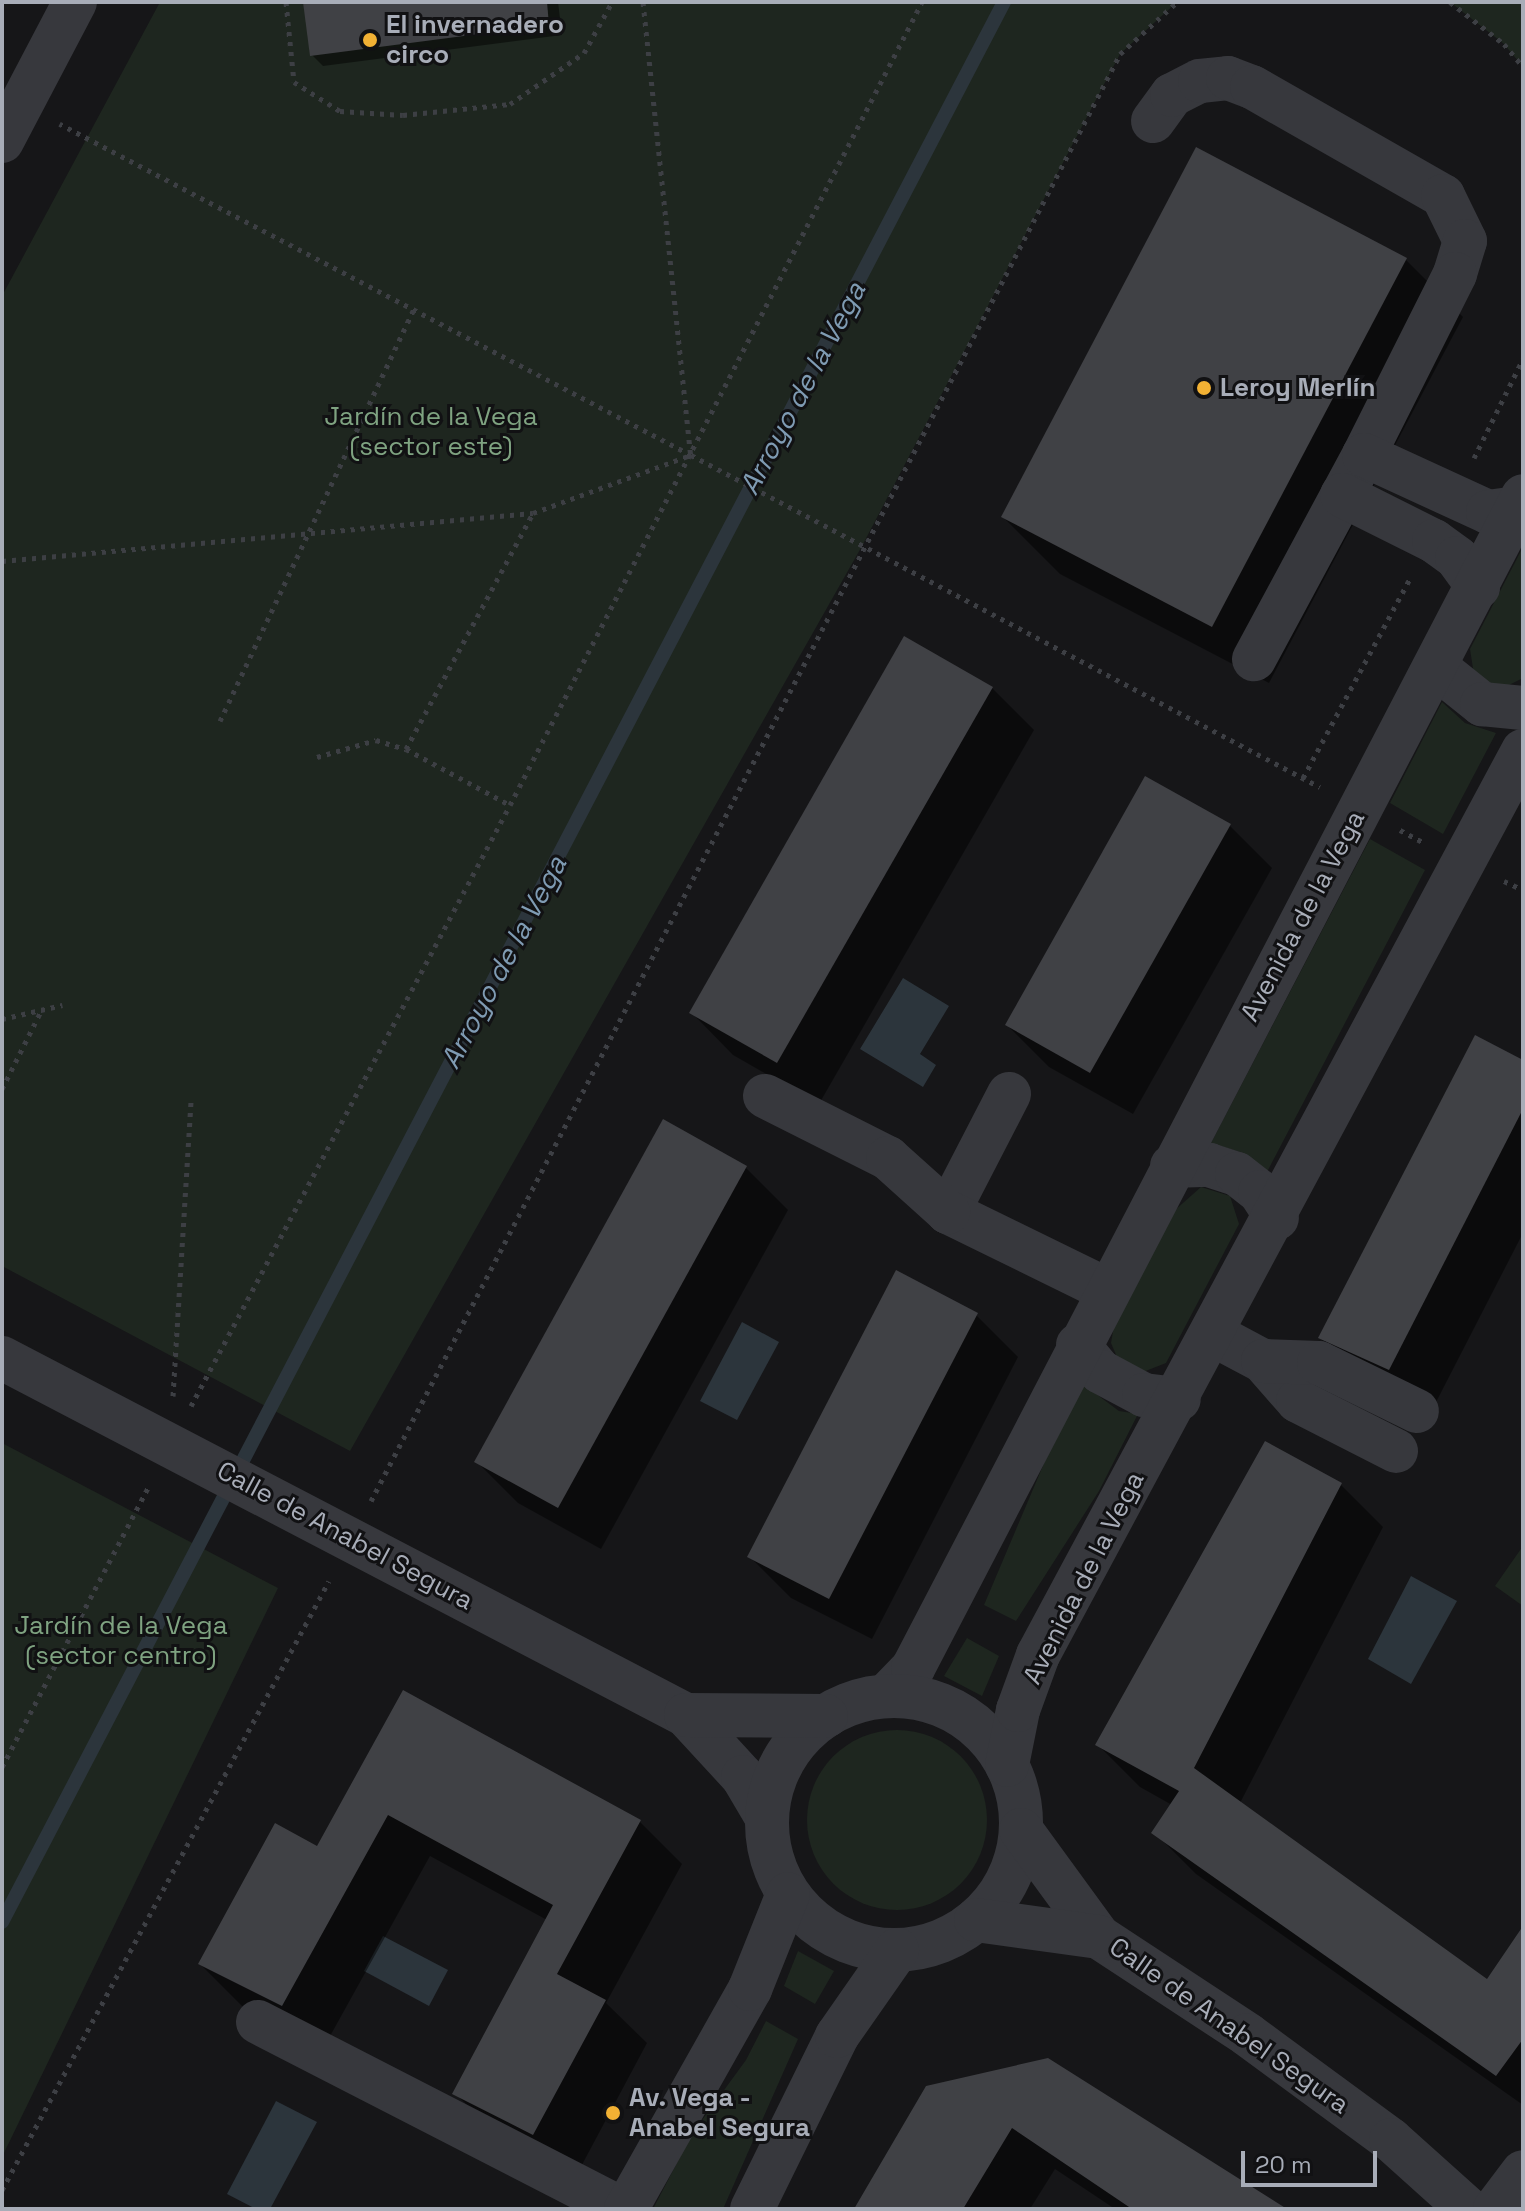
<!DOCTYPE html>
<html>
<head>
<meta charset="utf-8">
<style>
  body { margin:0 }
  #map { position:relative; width:1525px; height:2211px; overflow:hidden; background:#161618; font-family:"Space Grotesk",sans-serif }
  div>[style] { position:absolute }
  .green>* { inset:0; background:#1e261f }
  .round { border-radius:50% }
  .water>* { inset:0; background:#2c353c }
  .shadow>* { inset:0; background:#0007 }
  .stream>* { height:14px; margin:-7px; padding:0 7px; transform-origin:7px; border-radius:7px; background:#2c353c }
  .building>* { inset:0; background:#404145 }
  .path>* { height:5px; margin-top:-2.5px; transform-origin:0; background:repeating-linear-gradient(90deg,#3d3f44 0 4px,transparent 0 10px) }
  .minor>* { height:44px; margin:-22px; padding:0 22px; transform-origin:22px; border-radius:22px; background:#37383d }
  .minor>.ring { margin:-22px; padding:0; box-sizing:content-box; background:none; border:44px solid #37383d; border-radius:50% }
  .dots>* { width:22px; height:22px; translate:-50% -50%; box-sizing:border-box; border:4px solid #111113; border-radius:50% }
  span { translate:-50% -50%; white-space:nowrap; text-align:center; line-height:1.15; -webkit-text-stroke:6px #111113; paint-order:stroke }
  .poi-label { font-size:26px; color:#a8adb8; font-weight:700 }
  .left { translate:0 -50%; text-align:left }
  .park-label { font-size:26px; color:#7fa381 }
  .street-label { font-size:26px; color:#a8adb8 }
  .water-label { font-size:28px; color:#7f9bb3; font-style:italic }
  .frame { position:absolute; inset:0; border:4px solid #a8adb8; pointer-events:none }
  .scale { position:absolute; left:1241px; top:2151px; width:136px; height:36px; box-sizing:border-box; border:4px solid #a8adb8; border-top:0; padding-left:10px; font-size:24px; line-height:28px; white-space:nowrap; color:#a8adb8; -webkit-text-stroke:6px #111113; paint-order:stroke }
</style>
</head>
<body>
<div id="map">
  <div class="green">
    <div style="clip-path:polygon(160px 2px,1177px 2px,1120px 54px,862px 546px,350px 1451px,2px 1266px,2px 296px)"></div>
    <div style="clip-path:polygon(1450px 2px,1523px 2px,1523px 67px,1504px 44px)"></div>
    <div style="clip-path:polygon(1523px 547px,1523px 678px,1503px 688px,1488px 686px,1474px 675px,1470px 649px)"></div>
    <div style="clip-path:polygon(1442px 702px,1465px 723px,1496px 733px,1443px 834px,1390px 803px)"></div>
    <div style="clip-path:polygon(1370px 839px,1425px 870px,1267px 1172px,1243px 1153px,1211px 1143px)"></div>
    <div style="clip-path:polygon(1201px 1187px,1230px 1196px,1239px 1224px,1166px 1363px,1143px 1372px,1117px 1357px,1111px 1343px,1114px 1326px,1174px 1211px)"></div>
    <div style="clip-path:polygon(1084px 1385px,1119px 1411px,1138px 1414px,1099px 1491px,1016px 1621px,984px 1605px,1045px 1461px)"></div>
    <div style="clip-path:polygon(2px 1443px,278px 1588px,2px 2157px)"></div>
    <div style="clip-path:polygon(1523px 1546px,1523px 1606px,1495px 1586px)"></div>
    <div style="clip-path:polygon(967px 1638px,999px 1656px,982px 1696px,944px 1676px)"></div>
    <div class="round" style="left:807px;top:1730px;width:180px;height:180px"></div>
    <div style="clip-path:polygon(798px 1951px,834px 1971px,815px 2004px,784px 1986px)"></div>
    <div style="clip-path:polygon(766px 2021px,798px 2039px,723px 2209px,653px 2209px,692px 2134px,746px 2060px)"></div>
  </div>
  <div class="water">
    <div style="clip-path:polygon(903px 978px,949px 1006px,920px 1054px,936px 1065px,923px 1087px,860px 1049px)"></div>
    <div style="clip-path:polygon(742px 1322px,779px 1342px,737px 1420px,700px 1401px)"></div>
    <div style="clip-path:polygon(1411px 1576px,1457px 1601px,1411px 1684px,1368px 1659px)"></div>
    <div style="clip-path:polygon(383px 1936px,448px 1970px,429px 2006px,364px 1971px)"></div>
    <div style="clip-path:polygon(276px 2101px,317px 2122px,270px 2209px,256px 2209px,227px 2194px)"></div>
  </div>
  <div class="shadow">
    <div style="clip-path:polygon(305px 2px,558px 2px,562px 35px,323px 66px,312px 55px)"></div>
    <div style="clip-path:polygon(1406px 260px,1463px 317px,1269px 683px,1060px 574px,1003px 517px)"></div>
    <div style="clip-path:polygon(992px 688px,1034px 730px,819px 1104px,733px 1055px,691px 1012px)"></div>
    <div style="clip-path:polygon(1146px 779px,1230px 826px,1272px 868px,1133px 1114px,1049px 1067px,1007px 1025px)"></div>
    <div style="clip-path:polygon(1523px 1062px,1523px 1233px,1432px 1410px,1362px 1380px,1320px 1338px)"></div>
    <div style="clip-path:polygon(746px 1168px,788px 1210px,601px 1549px,518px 1503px,476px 1461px)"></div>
    <div style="clip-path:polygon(976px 1315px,1018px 1357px,872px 1639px,791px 1598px,749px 1556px)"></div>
    <div style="clip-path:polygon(1341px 1485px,1383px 1527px,1240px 1803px,1488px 1982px,1523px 1929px,1523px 2105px,1196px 1874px,1154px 1832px,1172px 1805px,1140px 1787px,1098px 1745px)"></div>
    <div style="clip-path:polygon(404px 1693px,640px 1822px,682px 1864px,606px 2003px,647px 2043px,576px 2176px,497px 2135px,455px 2093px,547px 1920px,430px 1856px,324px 2047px,242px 2006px,200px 1964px,318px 1849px)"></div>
    <div style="clip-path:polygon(927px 2087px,1283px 2209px,1115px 2209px,1055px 2169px,1030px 2209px,857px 2209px)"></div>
  </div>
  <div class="stream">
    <div style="left:2px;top:1922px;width:2166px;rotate:-62.44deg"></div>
  </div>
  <div class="building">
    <div style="clip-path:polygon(303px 2px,547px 2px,549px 25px,310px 56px)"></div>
    <div style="clip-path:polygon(1196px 147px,1407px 258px,1212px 627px,1001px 517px)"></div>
    <div style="clip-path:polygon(904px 636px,993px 687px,777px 1063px,689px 1013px)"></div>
    <div style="clip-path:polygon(1145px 776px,1231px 824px,1090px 1073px,1005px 1025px)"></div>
    <div style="clip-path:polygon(1475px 1035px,1523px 1060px,1523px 1109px,1389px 1370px,1318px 1338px)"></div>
    <div style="clip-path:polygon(663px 1119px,747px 1166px,558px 1508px,474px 1462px)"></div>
    <div style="clip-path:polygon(896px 1270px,978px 1313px,829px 1599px,747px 1557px)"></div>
    <div style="clip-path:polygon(1265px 1441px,1342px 1483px,1194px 1768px,1487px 1979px,1523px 1926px,1523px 2039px,1496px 2076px,1151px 1833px,1179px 1791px,1095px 1745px)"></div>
    <div style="clip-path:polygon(403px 1690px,641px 1820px,557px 1974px,606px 2000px,533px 2135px,452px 2094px,553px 1905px,388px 1815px,282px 2006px,198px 1964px,275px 1823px,317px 1846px)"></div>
    <div style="clip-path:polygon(1048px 2058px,1287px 2209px,1132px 2209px,1012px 2128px,963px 2209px,854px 2209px,926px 2086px)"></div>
  </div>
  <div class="path">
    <div style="left:286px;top:2px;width:80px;rotate:84.3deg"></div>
    <div style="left:294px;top:82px;width:54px;rotate:32.2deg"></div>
    <div style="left:340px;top:111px;width:63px;rotate:3.6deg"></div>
    <div style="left:403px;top:115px;width:108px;rotate:-5.9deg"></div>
    <div style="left:510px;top:104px;width:90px;rotate:-34.6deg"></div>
    <div style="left:584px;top:53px;width:58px;rotate:-61.2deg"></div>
    <div style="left:643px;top:2px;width:456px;rotate:84deg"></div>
    <div style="left:691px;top:455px;width:711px;rotate:27.83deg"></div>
    <div style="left:1450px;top:2px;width:68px;rotate:37.9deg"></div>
    <div style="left:1504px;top:44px;width:30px;rotate:50deg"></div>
    <div style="left:1474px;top:458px;width:110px;rotate:-63.7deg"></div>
    <div style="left:2px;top:561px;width:533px;rotate:-5.17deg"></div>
    <div style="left:533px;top:513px;width:168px;rotate:-20.2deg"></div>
    <div style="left:691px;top:455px;width:713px;rotate:-152.32deg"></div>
    <div style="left:220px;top:721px;width:458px;rotate:-64.8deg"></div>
    <div style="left:406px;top:749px;width:268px;rotate:-61.7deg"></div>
    <div style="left:317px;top:757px;width:61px;rotate:-16.1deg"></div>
    <div style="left:376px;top:740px;width:31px;rotate:17deg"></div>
    <div style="left:406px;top:749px;width:118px;rotate:28.3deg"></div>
    <div style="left:1303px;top:778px;width:225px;rotate:-61.8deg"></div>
    <div style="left:1400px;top:830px;width:26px;rotate:28deg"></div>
    <div style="left:1504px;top:881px;width:21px;rotate:25deg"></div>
    <div style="left:2px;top:1019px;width:62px;rotate:-13.1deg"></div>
    <div style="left:2px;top:1089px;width:85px;rotate:-63.4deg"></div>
    <div style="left:173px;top:1396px;width:295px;rotate:-86.5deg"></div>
    <div style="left:191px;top:1406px;width:680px;rotate:-62.04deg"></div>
    <div style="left:510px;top:805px;width:903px;rotate:-62.84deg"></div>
    <div style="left:371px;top:1501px;width:1629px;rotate:-62.63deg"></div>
    <div style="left:1120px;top:54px;width:77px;rotate:-42.4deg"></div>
    <div style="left:2px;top:1767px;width:317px;rotate:-62.4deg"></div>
    <div style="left:2px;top:2190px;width:691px;rotate:-61.77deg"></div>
  </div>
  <div class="minor">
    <div style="left:1153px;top:121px;width:32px;rotate:-54deg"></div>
    <div style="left:1172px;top:95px;width:31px;rotate:-27deg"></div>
    <div style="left:1200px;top:81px;width:28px;rotate:-6deg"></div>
    <div style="left:1228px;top:78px;width:26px;rotate:21deg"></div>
    <div style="left:1252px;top:87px;width:220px;rotate:29.7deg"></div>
    <div style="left:1443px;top:196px;width:50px;rotate:63.9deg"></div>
    <div style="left:1465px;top:241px;width:34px;rotate:107deg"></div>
    <div style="left:1455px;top:274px;width:203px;rotate:116.7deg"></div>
    <div style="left:1364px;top:455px;width:232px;rotate:118.3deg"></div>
    <div style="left:2px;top:141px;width:157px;rotate:-62.3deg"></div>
    <div style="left:1364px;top:455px;width:136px;rotate:24.7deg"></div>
    <div style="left:1488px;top:512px;width:29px;rotate:-8deg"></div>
    <div style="left:1342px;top:495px;width:103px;rotate:26.6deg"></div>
    <div style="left:1434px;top:541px;width:29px;rotate:36deg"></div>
    <div style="left:1457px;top:558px;width:36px;rotate:54deg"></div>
    <div style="left:1437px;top:668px;width:58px;rotate:38.7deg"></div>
    <div style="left:1482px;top:704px;width:41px;rotate:5.6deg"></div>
    <div style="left:1009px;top:1094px;width:133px;rotate:117.3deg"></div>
    <div style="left:948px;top:1212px;width:177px;rotate:26.1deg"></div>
    <div style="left:765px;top:1096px;width:138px;rotate:26.8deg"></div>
    <div style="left:888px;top:1158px;width:81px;rotate:42deg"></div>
    <div style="left:1172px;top:1166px;width:37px;rotate:-2deg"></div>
    <div style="left:1209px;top:1165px;width:29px;rotate:18deg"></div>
    <div style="left:1237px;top:1174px;width:29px;rotate:38deg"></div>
    <div style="left:1260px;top:1192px;width:31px;rotate:57deg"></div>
    <div style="left:1214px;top:1335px;width:55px;rotate:28deg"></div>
    <div style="left:1263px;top:1361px;width:53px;rotate:48.8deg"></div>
    <div style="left:1298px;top:1401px;width:110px;rotate:27deg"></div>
    <div style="left:1078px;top:1345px;width:35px;rotate:50deg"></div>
    <div style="left:1101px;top:1372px;width:49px;rotate:28.1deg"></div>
    <div style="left:1144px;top:1395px;width:35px;rotate:7deg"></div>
    <div style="left:2px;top:1358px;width:772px;rotate:27.56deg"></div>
    <div style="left:686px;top:1715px;width:84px;rotate:47.4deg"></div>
    <div style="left:743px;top:1777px;width:45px;rotate:59.5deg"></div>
    <div style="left:1263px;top:1361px;width:56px;rotate:2deg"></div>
    <div style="left:1319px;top:1363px;width:109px;rotate:26.1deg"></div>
    <div style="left:886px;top:1696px;width:39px;rotate:-46deg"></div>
    <div style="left:913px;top:1668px;width:1321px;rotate:-62.5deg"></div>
    <div class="ring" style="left:767px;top:1696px;width:210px;height:210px"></div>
    <div style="left:686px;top:1715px;width:140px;rotate:0.4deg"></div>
    <div style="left:1007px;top:1765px;width:56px;rotate:-78.7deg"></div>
    <div style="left:1018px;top:1710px;width:59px;rotate:-70deg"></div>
    <div style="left:1038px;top:1655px;width:1026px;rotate:-61.79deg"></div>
    <div style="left:1021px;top:1830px;width:132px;rotate:53.9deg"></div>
    <div style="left:1099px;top:1937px;width:178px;rotate:33.3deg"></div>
    <div style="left:1248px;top:2035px;width:177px;rotate:36.3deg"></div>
    <div style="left:1391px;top:2140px;width:103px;rotate:41.9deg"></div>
    <div style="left:976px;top:1920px;width:124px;rotate:7.9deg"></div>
    <div style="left:258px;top:2022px;width:409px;rotate:27.2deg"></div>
    <div style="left:626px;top:2209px;width:253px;rotate:-60.6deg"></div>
    <div style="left:750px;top:1989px;width:102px;rotate:-68.2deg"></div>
    <div style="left:752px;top:2209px;width:193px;rotate:-63.8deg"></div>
    <div style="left:837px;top:2036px;width:105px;rotate:-55.1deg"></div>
    <div style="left:1495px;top:2209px;width:46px;rotate:-52.9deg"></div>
  </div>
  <div class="dots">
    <div style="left:370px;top:40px;background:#f2b134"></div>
    <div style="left:1204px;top:388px;background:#f2b134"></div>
    <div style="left:613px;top:2113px;background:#f2b134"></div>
  </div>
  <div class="poi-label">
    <span class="left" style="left:386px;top:40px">El invernadero<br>circo</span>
    <span class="left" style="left:1220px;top:388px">Leroy Merlín</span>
    <span class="left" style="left:629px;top:2113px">Av. Vega -<br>Anabel Segura</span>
  </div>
  <div class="park-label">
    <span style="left:431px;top:432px">Jardín de la Vega<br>(sector este)</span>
    <span style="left:121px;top:1641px">Jardín de la Vega<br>(sector centro)</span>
  </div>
  <div class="street-label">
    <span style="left:1303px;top:916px;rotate:-62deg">Avenida de la Vega</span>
    <span style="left:345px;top:1536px;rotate:28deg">Calle de Anabel Segura</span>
    <span style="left:1084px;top:1578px;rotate:-63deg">Avenida de la Vega</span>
    <span style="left:1229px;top:2026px;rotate:35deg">Calle de Anabel Segura</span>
  </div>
  <div class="water-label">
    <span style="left:802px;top:388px;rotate:-62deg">Arroyo de la Vega</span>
    <span style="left:503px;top:962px;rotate:-62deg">Arroyo de la Vega</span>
  </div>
  <div class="frame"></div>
  <div class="scale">20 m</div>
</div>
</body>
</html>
